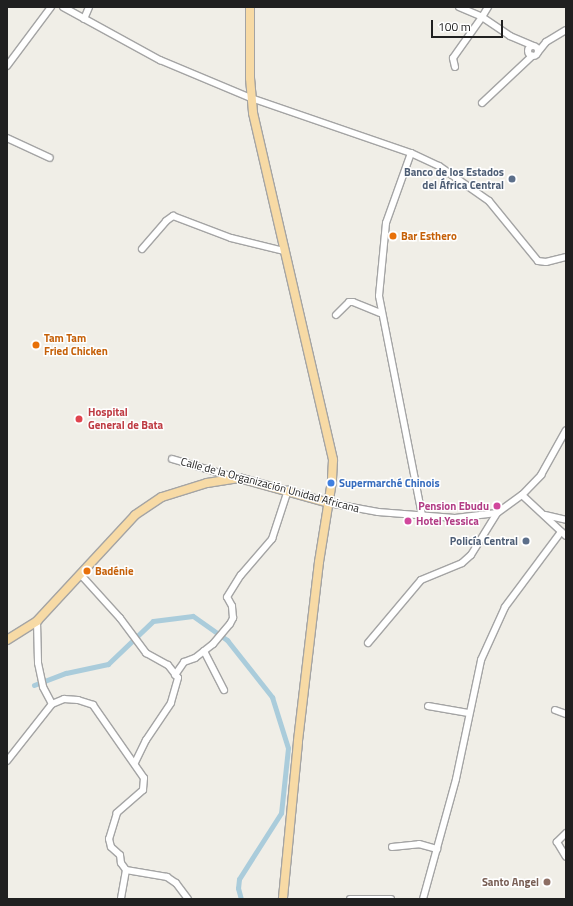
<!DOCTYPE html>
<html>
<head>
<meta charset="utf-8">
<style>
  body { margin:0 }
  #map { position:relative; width:573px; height:906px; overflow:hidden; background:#f0eee7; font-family:"Titillium Web",sans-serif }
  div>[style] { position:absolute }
  .canal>* { height:5px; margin:-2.5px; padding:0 2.5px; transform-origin:2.5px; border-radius:2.5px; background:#aaccdb }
  .roads { filter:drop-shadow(1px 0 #a4a4a4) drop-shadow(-1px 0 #a4a4a4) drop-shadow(0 1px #a4a4a4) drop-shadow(0 -1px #a4a4a4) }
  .minor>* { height:6px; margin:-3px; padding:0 3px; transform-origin:3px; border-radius:3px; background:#fff }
  .minor>.ring { margin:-3px; padding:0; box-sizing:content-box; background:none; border:6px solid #fff; border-radius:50% }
  .major>* { height:8px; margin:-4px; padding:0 4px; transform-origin:4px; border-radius:4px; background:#f7daa5 }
  .dots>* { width:11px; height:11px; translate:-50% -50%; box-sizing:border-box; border:2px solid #fff; border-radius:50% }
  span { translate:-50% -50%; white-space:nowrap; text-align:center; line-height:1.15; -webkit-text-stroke:3px #fff; paint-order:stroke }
  .service-label { font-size:11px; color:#4e5e75; font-weight:700 }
  .right { translate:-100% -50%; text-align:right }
  .food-label { font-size:11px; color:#c56008; font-weight:700 }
  .left { translate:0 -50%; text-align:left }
  .health-label { font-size:11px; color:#be3a42; font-weight:700 }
  .shop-label { font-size:11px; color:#366cbe; font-weight:700 }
  .street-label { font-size:11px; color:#202020 }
  .hotel-label { font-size:11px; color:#b23c85; font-weight:700 }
  .education-label { font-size:11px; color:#785e54; font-weight:700 }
  .frame { position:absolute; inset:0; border:8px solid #202020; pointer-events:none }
  .scale { position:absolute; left:431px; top:20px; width:72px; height:18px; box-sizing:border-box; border:2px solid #202020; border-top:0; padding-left:5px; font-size:12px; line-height:14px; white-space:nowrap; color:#202020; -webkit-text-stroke:3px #fff; paint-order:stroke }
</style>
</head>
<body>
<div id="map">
  <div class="canal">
    <div style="left:34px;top:685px;width:34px;rotate:-21deg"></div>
    <div style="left:66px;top:673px;width:43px;rotate:-12.1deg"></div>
    <div style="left:108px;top:664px;width:62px;rotate:-43.7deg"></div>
    <div style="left:153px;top:621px;width:40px;rotate:-7.1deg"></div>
    <div style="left:193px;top:616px;width:42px;rotate:35.2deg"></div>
    <div style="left:227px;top:640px;width:73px;rotate:51.7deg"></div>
    <div style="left:272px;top:697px;width:53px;rotate:72.6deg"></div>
    <div style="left:288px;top:748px;width:65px;rotate:96.1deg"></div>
    <div style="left:281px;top:813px;width:78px;rotate:122.5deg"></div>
    <div style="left:239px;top:879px;width:9px;rotate:96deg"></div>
    <div style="left:238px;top:888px;width:11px;rotate:75deg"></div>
  </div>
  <div class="roads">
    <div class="minor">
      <div style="left:63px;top:7px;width:111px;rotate:28.7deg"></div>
      <div style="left:160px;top:60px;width:99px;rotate:22.7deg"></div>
      <div style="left:251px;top:98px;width:169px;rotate:19deg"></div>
      <div style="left:411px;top:153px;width:31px;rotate:25deg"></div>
      <div style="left:439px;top:166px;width:61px;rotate:35deg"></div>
      <div style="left:489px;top:201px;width:77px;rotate:50.8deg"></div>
      <div style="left:538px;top:261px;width:8px;rotate:7deg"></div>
      <div style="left:546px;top:262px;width:21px;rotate:-14deg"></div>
      <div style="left:459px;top:7px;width:25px;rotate:23deg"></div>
      <div style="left:482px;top:17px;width:12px;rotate:-59deg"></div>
      <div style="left:84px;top:19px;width:13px;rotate:-67deg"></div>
      <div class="ring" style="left:528px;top:46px;width:4px;height:4px"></div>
      <div style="left:538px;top:52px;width:13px;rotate:-51deg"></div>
      <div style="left:546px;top:42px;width:23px;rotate:-31deg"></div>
      <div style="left:7px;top:66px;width:74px;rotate:-53.3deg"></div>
      <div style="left:455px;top:67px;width:9px;rotate:-103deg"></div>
      <div style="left:453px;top:58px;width:50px;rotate:-54.7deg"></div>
      <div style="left:482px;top:17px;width:34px;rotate:34deg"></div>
      <div style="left:510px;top:36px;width:25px;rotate:23deg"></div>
      <div style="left:482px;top:103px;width:69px;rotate:-43.2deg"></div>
      <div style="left:7px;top:138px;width:47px;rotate:24.9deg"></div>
      <div style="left:411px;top:153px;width:74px;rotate:109.7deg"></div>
      <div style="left:386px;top:223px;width:73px;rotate:95.5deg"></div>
      <div style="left:379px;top:296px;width:223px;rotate:78.9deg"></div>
      <div style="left:142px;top:249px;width:37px;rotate:-49deg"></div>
      <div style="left:166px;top:221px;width:9px;rotate:-36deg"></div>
      <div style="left:173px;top:216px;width:62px;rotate:20.8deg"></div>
      <div style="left:231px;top:238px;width:55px;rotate:13.8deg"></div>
      <div style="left:336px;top:315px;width:18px;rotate:-45deg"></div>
      <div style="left:349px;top:302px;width:4px"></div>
      <div style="left:353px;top:302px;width:29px;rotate:22deg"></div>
      <div style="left:172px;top:459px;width:68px;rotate:16.3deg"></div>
      <div style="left:522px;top:495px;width:60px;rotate:43deg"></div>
      <div style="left:329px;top:503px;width:50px;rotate:10.4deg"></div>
      <div style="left:378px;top:512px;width:77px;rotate:4.5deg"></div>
      <div style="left:455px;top:518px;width:42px;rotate:-6.8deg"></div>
      <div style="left:497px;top:513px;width:31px;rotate:-36deg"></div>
      <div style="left:522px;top:495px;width:28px;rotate:-46deg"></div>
      <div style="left:541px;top:475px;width:51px;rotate:-60.9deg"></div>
      <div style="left:545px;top:515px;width:22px;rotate:13deg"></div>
      <div style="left:81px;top:575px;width:58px;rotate:47.8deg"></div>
      <div style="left:120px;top:618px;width:44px;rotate:53.4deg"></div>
      <div style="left:146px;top:653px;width:25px;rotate:29deg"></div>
      <div style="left:168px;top:665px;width:16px;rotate:52deg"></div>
      <div style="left:178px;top:678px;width:26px;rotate:106deg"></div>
      <div style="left:171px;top:703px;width:45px;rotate:124deg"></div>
      <div style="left:146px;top:740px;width:25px;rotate:116deg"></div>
      <div style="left:37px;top:621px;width:42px;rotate:88.6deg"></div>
      <div style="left:38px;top:663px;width:25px;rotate:78deg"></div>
      <div style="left:43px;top:687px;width:19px;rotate:62deg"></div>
      <div style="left:52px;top:704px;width:13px;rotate:-23deg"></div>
      <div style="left:64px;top:699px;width:14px;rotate:4deg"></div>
      <div style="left:78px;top:700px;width:16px;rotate:18deg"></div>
      <div style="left:93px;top:705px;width:89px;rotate:55.1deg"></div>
      <div style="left:144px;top:778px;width:12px;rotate:95deg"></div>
      <div style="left:143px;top:790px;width:35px;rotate:139deg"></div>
      <div style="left:117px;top:813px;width:27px;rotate:107deg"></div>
      <div style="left:109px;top:839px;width:8px;rotate:76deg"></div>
      <div style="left:111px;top:847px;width:12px;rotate:42deg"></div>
      <div style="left:120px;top:855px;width:8px;rotate:83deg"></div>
      <div style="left:121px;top:863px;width:9px;rotate:54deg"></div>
      <div style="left:126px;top:870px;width:29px;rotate:100deg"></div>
      <div style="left:368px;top:643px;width:82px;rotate:-49.9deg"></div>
      <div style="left:421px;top:580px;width:44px;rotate:-22.5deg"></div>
      <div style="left:462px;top:563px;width:12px;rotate:-42deg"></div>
      <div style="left:471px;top:555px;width:49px;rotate:-58.2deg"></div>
      <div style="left:204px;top:651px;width:44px;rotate:62.9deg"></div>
      <div style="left:175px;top:675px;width:16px;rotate:-55deg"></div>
      <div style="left:184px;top:662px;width:12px;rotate:-20deg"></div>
      <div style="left:195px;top:658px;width:23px;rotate:-38deg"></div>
      <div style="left:213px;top:644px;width:26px;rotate:-50deg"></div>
      <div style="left:230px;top:624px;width:7px;rotate:-63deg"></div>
      <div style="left:233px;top:618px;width:12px;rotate:-95deg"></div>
      <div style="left:232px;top:606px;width:10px;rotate:-119deg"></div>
      <div style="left:227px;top:597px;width:26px;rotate:-58deg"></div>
      <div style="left:241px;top:575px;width:48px;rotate:-49.3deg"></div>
      <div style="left:272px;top:539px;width:52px;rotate:-71.9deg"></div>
      <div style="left:428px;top:706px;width:41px;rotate:9.9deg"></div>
      <div style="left:555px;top:710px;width:12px;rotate:20deg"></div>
      <div style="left:7px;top:761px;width:73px;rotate:-51.7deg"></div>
      <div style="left:566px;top:833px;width:13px;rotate:135deg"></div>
      <div style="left:557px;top:842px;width:17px;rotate:59deg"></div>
      <div style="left:392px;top:847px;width:27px;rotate:-6deg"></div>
      <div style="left:419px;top:844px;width:19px;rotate:16deg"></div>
      <div style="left:126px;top:870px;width:42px;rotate:9.7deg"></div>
      <div style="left:167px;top:877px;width:11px;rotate:34deg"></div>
      <div style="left:176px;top:883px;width:20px;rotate:53deg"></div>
      <div style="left:350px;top:899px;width:41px"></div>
      <div style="left:423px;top:899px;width:124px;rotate:-74.6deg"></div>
      <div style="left:456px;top:779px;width:122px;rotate:-78.1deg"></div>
      <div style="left:481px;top:660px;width:58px;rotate:-65.6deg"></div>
      <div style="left:505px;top:607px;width:94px;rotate:-53.3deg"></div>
    </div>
    <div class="major">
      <div style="left:250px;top:7px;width:71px;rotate:90deg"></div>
      <div style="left:250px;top:78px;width:35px;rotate:85deg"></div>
      <div style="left:253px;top:113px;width:356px;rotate:77deg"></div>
      <div style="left:333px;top:460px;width:21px;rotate:93deg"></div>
      <div style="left:332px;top:481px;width:82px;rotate:99.1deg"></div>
      <div style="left:319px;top:562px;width:181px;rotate:96.7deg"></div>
      <div style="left:298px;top:742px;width:158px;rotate:95.5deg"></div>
      <div style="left:7px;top:640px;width:36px;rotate:-32deg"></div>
      <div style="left:37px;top:621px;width:144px;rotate:-47.2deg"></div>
      <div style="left:135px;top:515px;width:32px;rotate:-34deg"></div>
      <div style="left:162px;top:497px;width:47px;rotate:-17.3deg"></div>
      <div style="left:207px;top:483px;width:32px;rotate:-9deg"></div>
      <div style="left:239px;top:478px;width:93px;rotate:15.5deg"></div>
    </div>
  </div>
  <div class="dots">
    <div style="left:512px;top:179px;background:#5c6f8a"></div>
    <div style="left:393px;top:236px;background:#e8710a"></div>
    <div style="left:36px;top:345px;background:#e8710a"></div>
    <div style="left:79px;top:419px;background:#e0444e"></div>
    <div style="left:331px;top:483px;background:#3f7fe0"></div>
    <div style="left:497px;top:506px;background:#d1479c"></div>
    <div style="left:408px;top:521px;background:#d1479c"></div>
    <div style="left:526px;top:541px;background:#5c6f8a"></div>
    <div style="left:87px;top:571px;background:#e8710a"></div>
    <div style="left:547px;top:882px;background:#8d6e63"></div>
  </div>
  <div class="service-label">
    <span class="right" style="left:504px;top:179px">Banco de los Estados<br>del África Central</span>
    <span class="right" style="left:518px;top:541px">Policía Central</span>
  </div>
  <div class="food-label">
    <span class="left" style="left:401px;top:236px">Bar Esthero</span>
    <span class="left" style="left:44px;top:345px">Tam Tam<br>Fried Chicken</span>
    <span class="left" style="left:95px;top:571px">Badénie</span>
  </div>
  <div class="health-label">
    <span class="left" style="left:88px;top:419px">Hospital<br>General de Bata</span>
  </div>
  <div class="shop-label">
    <span class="left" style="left:339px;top:483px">Supermarché Chinois</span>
  </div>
  <div class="street-label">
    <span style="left:270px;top:485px;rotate:15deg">Calle de la Organización Unidad Africana</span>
  </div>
  <div class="hotel-label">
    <span class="right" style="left:489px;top:506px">Pension Ebudu</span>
    <span class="left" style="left:416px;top:521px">Hotel Yessica</span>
  </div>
  <div class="education-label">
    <span class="right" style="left:539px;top:882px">Santo Angel</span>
  </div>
  <div class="frame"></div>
  <div class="scale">100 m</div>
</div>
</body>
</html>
